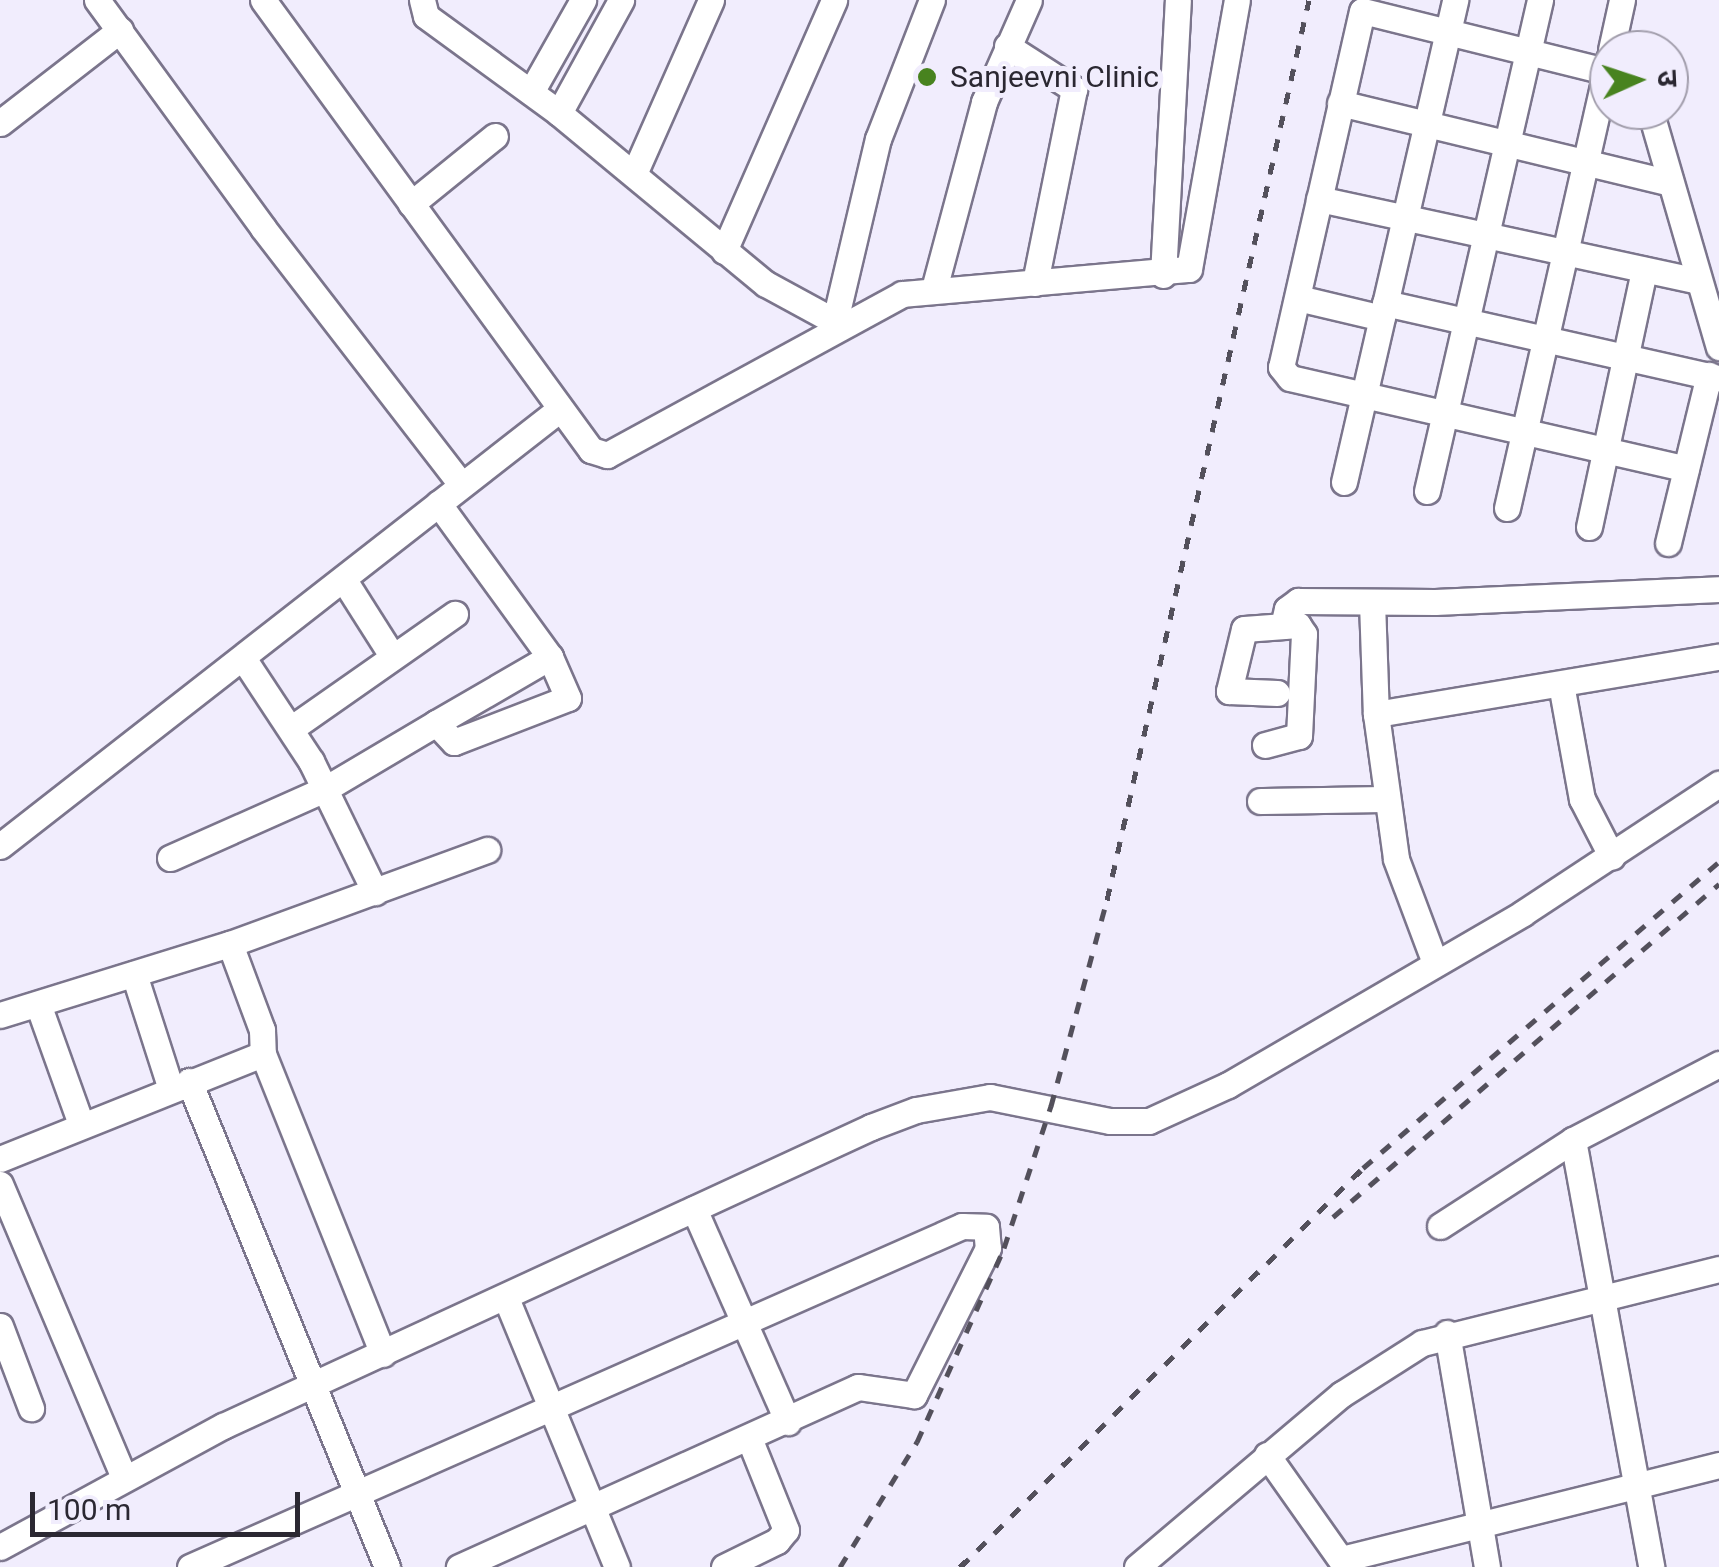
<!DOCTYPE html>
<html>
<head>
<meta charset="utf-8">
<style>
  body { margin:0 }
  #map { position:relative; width:1719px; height:1567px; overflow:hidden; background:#f1edfd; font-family:Roboto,"Noto Sans Devanagari",sans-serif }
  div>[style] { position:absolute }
  .roads { filter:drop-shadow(2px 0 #7b758c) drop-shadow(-2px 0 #7b758c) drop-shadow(0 2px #7b758c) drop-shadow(0 -2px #7b758c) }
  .minor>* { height:25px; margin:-12.5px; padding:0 12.5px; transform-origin:12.5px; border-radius:12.5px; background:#fff }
  .rail>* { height:5px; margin-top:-2.5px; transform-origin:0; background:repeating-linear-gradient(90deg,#53505b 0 12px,transparent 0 24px) }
  .dots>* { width:28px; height:28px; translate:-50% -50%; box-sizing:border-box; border:5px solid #f1edfd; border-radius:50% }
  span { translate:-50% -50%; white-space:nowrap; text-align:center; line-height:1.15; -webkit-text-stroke:10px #f1edfd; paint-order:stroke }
  .poi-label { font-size:30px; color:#2b2832 }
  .left { translate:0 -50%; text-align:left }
  .north { position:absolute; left:1589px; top:30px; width:100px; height:100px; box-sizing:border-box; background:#f1edfd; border:2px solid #a29eac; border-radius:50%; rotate:87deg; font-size:28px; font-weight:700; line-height:40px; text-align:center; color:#2b2832 }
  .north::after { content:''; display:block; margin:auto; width:35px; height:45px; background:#48831f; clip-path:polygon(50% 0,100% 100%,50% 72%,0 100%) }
  .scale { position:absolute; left:30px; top:1492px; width:270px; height:45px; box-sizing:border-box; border:5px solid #2b2832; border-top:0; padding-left:12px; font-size:30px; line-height:35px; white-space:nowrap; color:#2b2832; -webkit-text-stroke:8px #f1edfd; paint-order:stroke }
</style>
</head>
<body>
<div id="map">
  <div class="roads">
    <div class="minor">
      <div style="left:97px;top:0;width:282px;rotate:53.9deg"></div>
      <div style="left:263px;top:228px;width:324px;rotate:52.3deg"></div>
      <div style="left:263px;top:0;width:557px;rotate:53.91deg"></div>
      <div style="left:591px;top:450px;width:17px;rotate:17deg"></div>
      <div style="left:607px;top:455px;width:336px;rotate:-28.6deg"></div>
      <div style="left:902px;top:294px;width:288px;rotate:-5deg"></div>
      <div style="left:1189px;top:269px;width:273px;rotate:-79.9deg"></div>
      <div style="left:422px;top:0;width:16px;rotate:76deg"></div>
      <div style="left:426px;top:16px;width:165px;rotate:36.1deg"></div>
      <div style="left:559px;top:113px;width:268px;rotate:39.6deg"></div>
      <div style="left:766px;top:284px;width:77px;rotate:28.6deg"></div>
      <div style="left:1007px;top:46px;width:80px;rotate:32.7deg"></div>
      <div style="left:1074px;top:89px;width:198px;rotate:101.4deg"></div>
      <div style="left:1611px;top:50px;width:51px;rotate:-77.6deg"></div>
      <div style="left:1609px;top:72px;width:254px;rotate:-166.1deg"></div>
      <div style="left:1362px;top:11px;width:365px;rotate:102.8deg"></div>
      <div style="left:1281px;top:367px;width:14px;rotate:51deg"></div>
      <div style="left:1290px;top:378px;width:406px;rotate:12.9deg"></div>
      <div style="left:531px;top:92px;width:106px;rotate:-60.5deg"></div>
      <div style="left:1340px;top:103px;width:340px;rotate:13.6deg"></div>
      <div style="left:1650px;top:110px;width:247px;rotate:73.8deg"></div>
      <div style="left:559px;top:113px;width:129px;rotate:-61.2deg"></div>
      <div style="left:0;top:123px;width:152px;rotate:-37.8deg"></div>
      <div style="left:634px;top:174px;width:190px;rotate:-66.1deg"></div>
      <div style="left:1319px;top:199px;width:388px;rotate:12.2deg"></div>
      <div style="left:411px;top:204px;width:108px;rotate:-39deg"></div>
      <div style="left:724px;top:251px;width:274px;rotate:-66.3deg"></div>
      <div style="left:1163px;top:275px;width:275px;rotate:-86.9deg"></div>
      <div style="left:934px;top:289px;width:194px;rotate:-75deg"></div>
      <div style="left:984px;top:102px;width:111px;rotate:-66.2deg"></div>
      <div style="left:1298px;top:298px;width:86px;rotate:13.4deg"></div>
      <div style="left:1385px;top:303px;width:342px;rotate:12.7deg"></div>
      <div style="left:833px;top:329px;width:195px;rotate:-76.7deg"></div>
      <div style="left:878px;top:139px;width:149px;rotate:-68.8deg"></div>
      <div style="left:1344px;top:482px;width:495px;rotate:-77deg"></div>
      <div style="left:1427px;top:491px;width:504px;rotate:-77.04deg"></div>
      <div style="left:1507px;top:508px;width:461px;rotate:-77.2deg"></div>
      <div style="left:1589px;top:527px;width:263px;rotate:-77.9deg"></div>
      <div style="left:1668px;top:543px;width:173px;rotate:-76.3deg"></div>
      <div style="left:344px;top:580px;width:88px;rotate:57.6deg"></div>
      <div style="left:1372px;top:602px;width:112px;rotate:88deg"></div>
      <div style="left:1376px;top:714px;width:146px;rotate:82.1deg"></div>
      <div style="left:1396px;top:859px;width:111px;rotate:69.4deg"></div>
      <div style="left:1283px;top:626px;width:17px;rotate:-77deg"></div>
      <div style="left:1287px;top:609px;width:14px;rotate:-36deg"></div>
      <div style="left:1298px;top:601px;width:137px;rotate:0.4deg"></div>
      <div style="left:1435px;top:602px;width:284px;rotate:-2.6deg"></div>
      <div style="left:245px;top:661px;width:120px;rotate:56.6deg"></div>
      <div style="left:311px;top:761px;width:146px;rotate:64deg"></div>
      <div style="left:1561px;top:684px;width:117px;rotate:79.7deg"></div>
      <div style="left:1582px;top:799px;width:65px;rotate:62.7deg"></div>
      <div style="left:1376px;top:714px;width:347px;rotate:-9.5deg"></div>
      <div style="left:436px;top:723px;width:132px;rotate:-30.1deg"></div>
      <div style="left:292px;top:728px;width:199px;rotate:-35deg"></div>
      <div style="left:1265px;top:745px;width:35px;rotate:-15deg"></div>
      <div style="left:1299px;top:736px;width:102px;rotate:-87.2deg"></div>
      <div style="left:1304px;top:634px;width:11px;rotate:-124deg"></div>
      <div style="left:1298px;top:625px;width:54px;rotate:175.8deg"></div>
      <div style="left:1244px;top:629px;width:64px;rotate:103.6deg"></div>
      <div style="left:1229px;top:691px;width:48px;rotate:2.4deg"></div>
      <div style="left:1260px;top:801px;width:126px;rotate:-0.9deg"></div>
      <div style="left:0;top:846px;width:710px;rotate:-37.97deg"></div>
      <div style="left:170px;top:858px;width:170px;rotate:-24deg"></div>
      <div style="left:325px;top:789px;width:129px;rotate:-30.7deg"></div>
      <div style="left:436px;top:723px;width:26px;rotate:47deg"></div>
      <div style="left:454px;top:742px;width:122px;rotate:-21.1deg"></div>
      <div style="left:568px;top:698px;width:45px;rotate:-113.7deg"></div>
      <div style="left:550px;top:657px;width:190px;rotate:-126deg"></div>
      <div style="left:230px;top:944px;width:92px;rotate:69.6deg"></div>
      <div style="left:262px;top:1030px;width:24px;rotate:88deg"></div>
      <div style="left:134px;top:974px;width:121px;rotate:72.2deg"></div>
      <div style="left:38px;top:1004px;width:127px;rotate:70.3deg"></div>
      <div style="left:0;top:1015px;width:241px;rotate:-17.2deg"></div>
      <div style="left:230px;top:944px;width:274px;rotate:-20.1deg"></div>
      <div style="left:189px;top:1081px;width:525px;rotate:67.83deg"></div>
      <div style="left:1573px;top:1140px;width:434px;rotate:79.6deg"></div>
      <div style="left:0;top:1159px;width:283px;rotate:-21.8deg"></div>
      <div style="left:263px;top:1054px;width:323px;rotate:68.2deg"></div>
      <div style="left:0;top:1184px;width:316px;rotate:67.1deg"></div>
      <div style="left:694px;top:1209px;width:233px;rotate:66.2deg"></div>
      <div style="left:1440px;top:1226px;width:158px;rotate:-32.9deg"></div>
      <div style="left:1573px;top:1140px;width:165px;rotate:-27.5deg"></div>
      <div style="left:506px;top:1298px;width:291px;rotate:67.6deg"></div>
      <div style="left:0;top:1326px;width:88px;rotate:69.3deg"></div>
      <div style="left:1447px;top:1333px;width:237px;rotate:80.3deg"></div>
      <div style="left:1267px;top:1455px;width:137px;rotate:54.8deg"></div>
      <div style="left:0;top:1547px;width:254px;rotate:-28.5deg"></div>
      <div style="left:223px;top:1426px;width:714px;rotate:-24.77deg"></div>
      <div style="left:871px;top:1127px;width:48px;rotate:-20.7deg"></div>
      <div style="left:916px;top:1110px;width:75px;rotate:-10deg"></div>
      <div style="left:990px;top:1097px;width:122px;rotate:11.3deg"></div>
      <div style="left:1110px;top:1121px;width:39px"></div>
      <div style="left:1149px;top:1121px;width:87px;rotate:-24.5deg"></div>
      <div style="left:1228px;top:1085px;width:341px;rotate:-30.2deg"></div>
      <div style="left:1523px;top:913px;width:235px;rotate:-33.4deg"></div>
      <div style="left:1342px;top:1559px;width:389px;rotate:-14deg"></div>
      <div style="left:190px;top:1567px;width:844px;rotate:-23.83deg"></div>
      <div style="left:962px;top:1226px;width:24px;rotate:2deg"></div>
      <div style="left:986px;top:1227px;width:21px;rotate:85deg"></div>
      <div style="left:988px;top:1248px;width:165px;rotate:116.7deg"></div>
      <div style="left:914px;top:1395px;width:57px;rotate:-171.9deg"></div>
      <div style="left:858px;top:1387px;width:438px;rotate:155.7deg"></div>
      <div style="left:724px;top:1567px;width:59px;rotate:-26.1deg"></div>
      <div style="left:777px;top:1541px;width:14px;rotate:-51deg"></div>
      <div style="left:786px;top:1530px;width:99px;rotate:-111.9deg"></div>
      <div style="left:1137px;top:1567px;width:268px;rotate:-40.2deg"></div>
      <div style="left:1342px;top:1394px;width:95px;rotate:-32.5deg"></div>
      <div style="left:1422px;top:1343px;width:306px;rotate:-14deg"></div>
    </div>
  </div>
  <div class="rail">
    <div style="left:1333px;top:1217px;width:510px;rotate:-40.78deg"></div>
    <div style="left:840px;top:1567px;width:147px;rotate:-58.4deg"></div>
    <div style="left:917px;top:1442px;width:213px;rotate:-65.8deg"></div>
    <div style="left:1004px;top:1248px;width:150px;rotate:-71.7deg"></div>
    <div style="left:1051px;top:1106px;width:213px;rotate:-74.8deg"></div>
    <div style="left:1107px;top:900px;width:922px;rotate:-77.35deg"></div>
    <div style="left:960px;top:1567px;width:567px;rotate:-44.71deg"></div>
    <div style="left:1363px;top:1168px;width:469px;rotate:-40.7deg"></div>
  </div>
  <div class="dots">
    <div style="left:927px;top:77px;background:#48831f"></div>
  </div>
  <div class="poi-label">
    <span class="left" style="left:950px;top:77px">Sanjeevni Clinic</span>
  </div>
  <div class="north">उ</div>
  <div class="scale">100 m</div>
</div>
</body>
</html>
